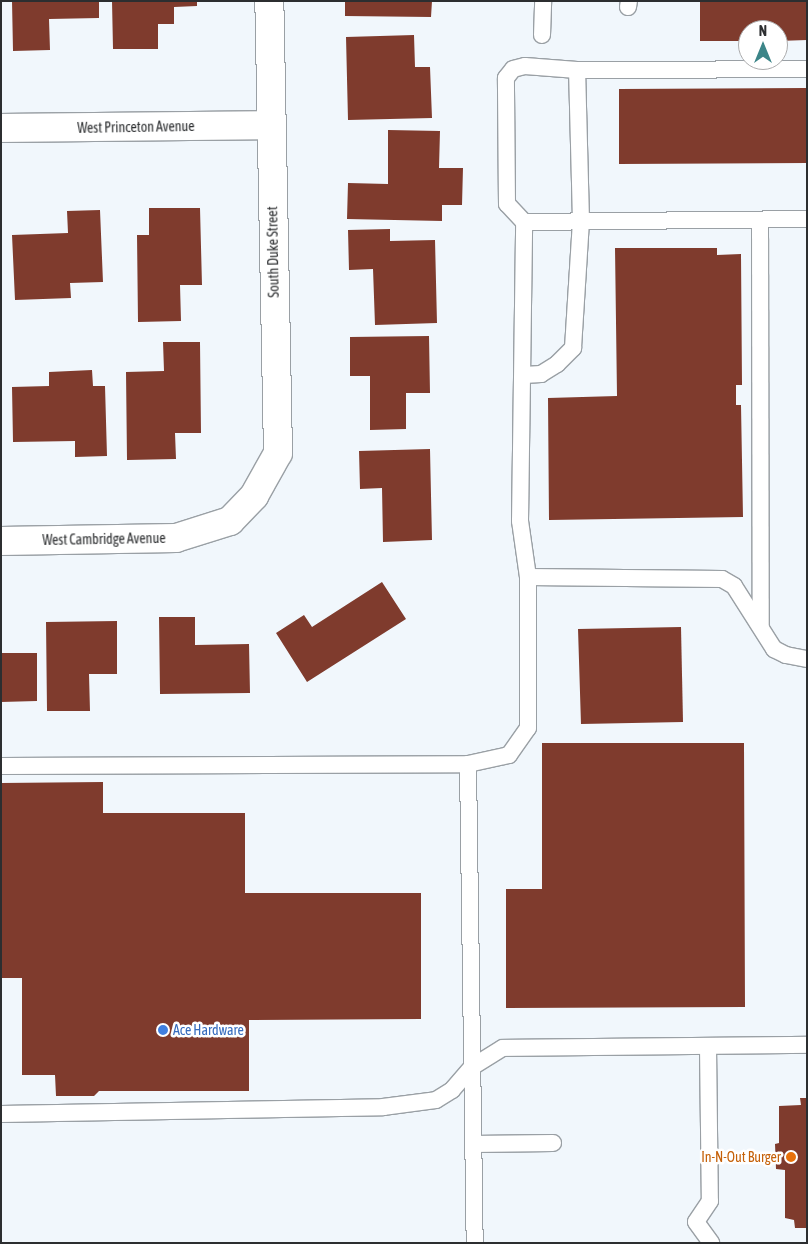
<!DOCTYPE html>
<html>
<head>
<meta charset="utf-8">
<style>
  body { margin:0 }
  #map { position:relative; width:808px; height:1244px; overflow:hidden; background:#f1f7fc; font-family:"Asap Condensed",sans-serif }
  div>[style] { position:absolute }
  .building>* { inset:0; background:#7f3b2d }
  .roads { filter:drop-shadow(1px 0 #9aa0a5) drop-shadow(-1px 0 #9aa0a5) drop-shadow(0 1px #9aa0a5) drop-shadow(0 -1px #9aa0a5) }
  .service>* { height:16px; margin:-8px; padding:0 8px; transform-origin:8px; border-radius:8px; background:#fff }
  .minor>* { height:28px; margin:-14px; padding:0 14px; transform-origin:14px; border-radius:14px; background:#fff }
  .dots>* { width:14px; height:14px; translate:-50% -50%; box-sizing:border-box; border:2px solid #fff; border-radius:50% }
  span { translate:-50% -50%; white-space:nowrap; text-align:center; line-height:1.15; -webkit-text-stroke:5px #fff; paint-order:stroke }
  .street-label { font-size:14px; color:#2c2e30 }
  .shop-label { font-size:14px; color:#366cbe }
  .left { translate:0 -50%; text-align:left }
  .food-label { font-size:14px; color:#c56008 }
  .right { translate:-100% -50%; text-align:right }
  .frame { position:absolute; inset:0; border:2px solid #2c2e30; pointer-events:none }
  .north { position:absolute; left:738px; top:20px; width:50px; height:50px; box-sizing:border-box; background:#fff; border:1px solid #ababac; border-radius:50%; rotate:0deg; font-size:14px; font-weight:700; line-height:20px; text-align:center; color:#2c2e30 }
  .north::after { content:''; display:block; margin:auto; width:18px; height:22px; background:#3c8588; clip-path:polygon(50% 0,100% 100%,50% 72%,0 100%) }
</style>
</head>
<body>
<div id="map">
  <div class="building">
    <div style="clip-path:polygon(12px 1px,99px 1px,99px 18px,49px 19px,50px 50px,13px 51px)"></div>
    <div style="clip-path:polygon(112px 1px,197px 1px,197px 6px,174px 7px,174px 24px,158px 24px,158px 49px,113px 49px)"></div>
    <div style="clip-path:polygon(345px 1px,432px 1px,431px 17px,345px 16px)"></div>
    <div style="clip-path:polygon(700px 1px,807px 1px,807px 40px,778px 41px,778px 30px,748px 30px,748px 41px,700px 41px)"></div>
    <div style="clip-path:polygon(414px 35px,415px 67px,430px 67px,432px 118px,348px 120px,346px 37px)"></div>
    <div style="clip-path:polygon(806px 88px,807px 163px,619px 164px,619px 89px)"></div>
    <div style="clip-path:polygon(388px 130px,440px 131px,439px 168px,463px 168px,462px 205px,442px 205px,442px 221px,347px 219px,348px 183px,388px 184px)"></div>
    <div style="clip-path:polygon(149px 208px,200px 208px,202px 285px,180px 285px,181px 321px,138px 322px,137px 235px,149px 235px)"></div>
    <div style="clip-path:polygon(100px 210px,103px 282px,70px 283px,71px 298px,15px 300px,12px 235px,68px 233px,67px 211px)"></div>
    <div style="clip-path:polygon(390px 229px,390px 241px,435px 240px,437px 323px,375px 325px,373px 269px,349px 270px,348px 230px)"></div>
    <div style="clip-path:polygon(615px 248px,717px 248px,717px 255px,741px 254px,742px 385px,736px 385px,736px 405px,741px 405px,743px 517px,549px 520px,548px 398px,617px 396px)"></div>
    <div style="clip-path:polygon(429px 336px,430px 393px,406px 393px,406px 429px,370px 430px,370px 376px,350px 376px,350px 337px)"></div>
    <div style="clip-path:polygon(163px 342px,200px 342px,201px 433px,175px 433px,176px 459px,127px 460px,126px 372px,164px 371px)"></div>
    <div style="clip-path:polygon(92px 370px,93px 386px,105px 386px,107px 456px,75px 457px,75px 441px,13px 442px,12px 387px,49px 386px,49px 372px)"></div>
    <div style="clip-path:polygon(430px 449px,432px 540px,383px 542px,382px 488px,360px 489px,359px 451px)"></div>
    <div style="clip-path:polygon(382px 582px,406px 619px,307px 682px,276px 633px,304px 615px,312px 627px)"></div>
    <div style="clip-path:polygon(159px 617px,195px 617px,195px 645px,249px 644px,250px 693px,160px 694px)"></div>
    <div style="clip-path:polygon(117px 621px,117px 674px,89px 674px,90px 711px,47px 711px,46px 622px)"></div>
    <div style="clip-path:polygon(681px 627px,683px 722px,581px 724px,578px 629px)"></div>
    <div style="clip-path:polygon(1px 653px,37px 653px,37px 701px,1px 702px)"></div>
    <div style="clip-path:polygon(542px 743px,744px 743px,745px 1007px,506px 1008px,506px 889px,542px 889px)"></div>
    <div style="clip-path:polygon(103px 782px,103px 813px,245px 813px,245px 893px,421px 893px,421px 1019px,249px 1020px,249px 1091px,99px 1091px,94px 1096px,56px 1096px,55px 1075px,22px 1075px,22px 978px,1px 978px,1px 783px)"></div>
    <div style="clip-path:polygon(800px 1098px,807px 1098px,807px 1228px,795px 1228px,794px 1220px,785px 1218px,785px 1170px,776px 1169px,775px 1144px,779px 1143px,779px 1106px,801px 1105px)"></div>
  </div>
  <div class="roads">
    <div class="service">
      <div style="left:628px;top:7px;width:6px;rotate:-81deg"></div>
      <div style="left:542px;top:35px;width:34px;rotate:-88deg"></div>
      <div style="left:760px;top:220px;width:406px;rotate:89.9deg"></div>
      <div style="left:524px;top:222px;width:25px;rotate:-133deg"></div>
      <div style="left:507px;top:204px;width:126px;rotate:-90.5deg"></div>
      <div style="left:506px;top:78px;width:11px;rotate:-52deg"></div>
      <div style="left:513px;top:69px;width:12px;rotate:-14deg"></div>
      <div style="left:525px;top:66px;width:52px;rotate:4.4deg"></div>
      <div style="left:524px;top:375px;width:17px;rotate:-3deg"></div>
      <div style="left:541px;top:374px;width:19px;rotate:-32deg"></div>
      <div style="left:557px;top:364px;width:23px;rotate:-45deg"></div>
      <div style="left:573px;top:348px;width:127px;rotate:-86.4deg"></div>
      <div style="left:581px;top:221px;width:151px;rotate:-91.5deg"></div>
      <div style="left:577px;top:70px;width:230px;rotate:-0.2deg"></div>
      <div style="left:528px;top:577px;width:194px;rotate:0.6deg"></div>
      <div style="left:722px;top:579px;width:14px;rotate:30deg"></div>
      <div style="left:734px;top:586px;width:75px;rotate:57.6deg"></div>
      <div style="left:774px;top:649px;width:13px;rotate:27deg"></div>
      <div style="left:786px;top:655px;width:21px;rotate:11deg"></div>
      <div style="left:468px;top:764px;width:479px;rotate:89.2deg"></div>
      <div style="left:1px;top:766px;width:467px;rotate:-0.2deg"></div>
      <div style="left:468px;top:764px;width:42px;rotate:-12.4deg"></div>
      <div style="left:509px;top:755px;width:33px;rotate:-55deg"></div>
      <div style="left:528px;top:728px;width:151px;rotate:-90deg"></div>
      <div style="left:528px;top:577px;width:57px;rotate:-98.1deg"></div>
      <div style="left:520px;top:521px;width:299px;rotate:-89.2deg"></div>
      <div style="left:524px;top:222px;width:283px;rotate:-0.6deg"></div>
      <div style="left:708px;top:1047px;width:154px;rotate:89.3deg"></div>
      <div style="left:710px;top:1201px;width:25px;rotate:124deg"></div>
      <div style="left:696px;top:1222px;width:26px;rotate:54deg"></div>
      <div style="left:1px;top:1114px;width:382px;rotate:-1deg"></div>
      <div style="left:383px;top:1107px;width:53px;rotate:-7.5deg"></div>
      <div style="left:436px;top:1100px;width:19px;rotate:-32deg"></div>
      <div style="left:452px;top:1090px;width:30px;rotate:-49deg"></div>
      <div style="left:472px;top:1067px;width:36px;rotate:-32deg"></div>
      <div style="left:503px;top:1048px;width:304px;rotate:-0.6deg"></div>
      <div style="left:473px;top:1144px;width:80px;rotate:-0.7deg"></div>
    </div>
    <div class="minor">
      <div style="left:1px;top:128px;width:270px;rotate:-0.6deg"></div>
      <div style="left:1px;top:541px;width:175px;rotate:-1deg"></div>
      <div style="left:176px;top:538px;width:57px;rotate:-17.5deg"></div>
      <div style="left:230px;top:521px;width:35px;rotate:-46deg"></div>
      <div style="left:254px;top:496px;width:49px;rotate:-60.8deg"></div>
      <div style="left:278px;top:453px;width:452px;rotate:-91.1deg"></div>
    </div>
  </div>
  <div class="dots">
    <div style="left:163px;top:1030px;background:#3f7fe0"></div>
    <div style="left:791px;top:1157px;background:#e8710a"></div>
  </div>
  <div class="street-label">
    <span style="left:136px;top:127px;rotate:-1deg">West Princeton Avenue</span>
    <span style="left:273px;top:252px;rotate:-91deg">South Duke Street</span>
    <span style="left:104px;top:539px;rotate:-1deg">West Cambridge Avenue</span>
  </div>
  <div class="shop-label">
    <span class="left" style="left:173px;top:1030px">Ace Hardware</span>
  </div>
  <div class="food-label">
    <span class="right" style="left:781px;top:1157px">In-N-Out Burger</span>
  </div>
  <div class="frame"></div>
  <div class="north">N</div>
</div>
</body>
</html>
